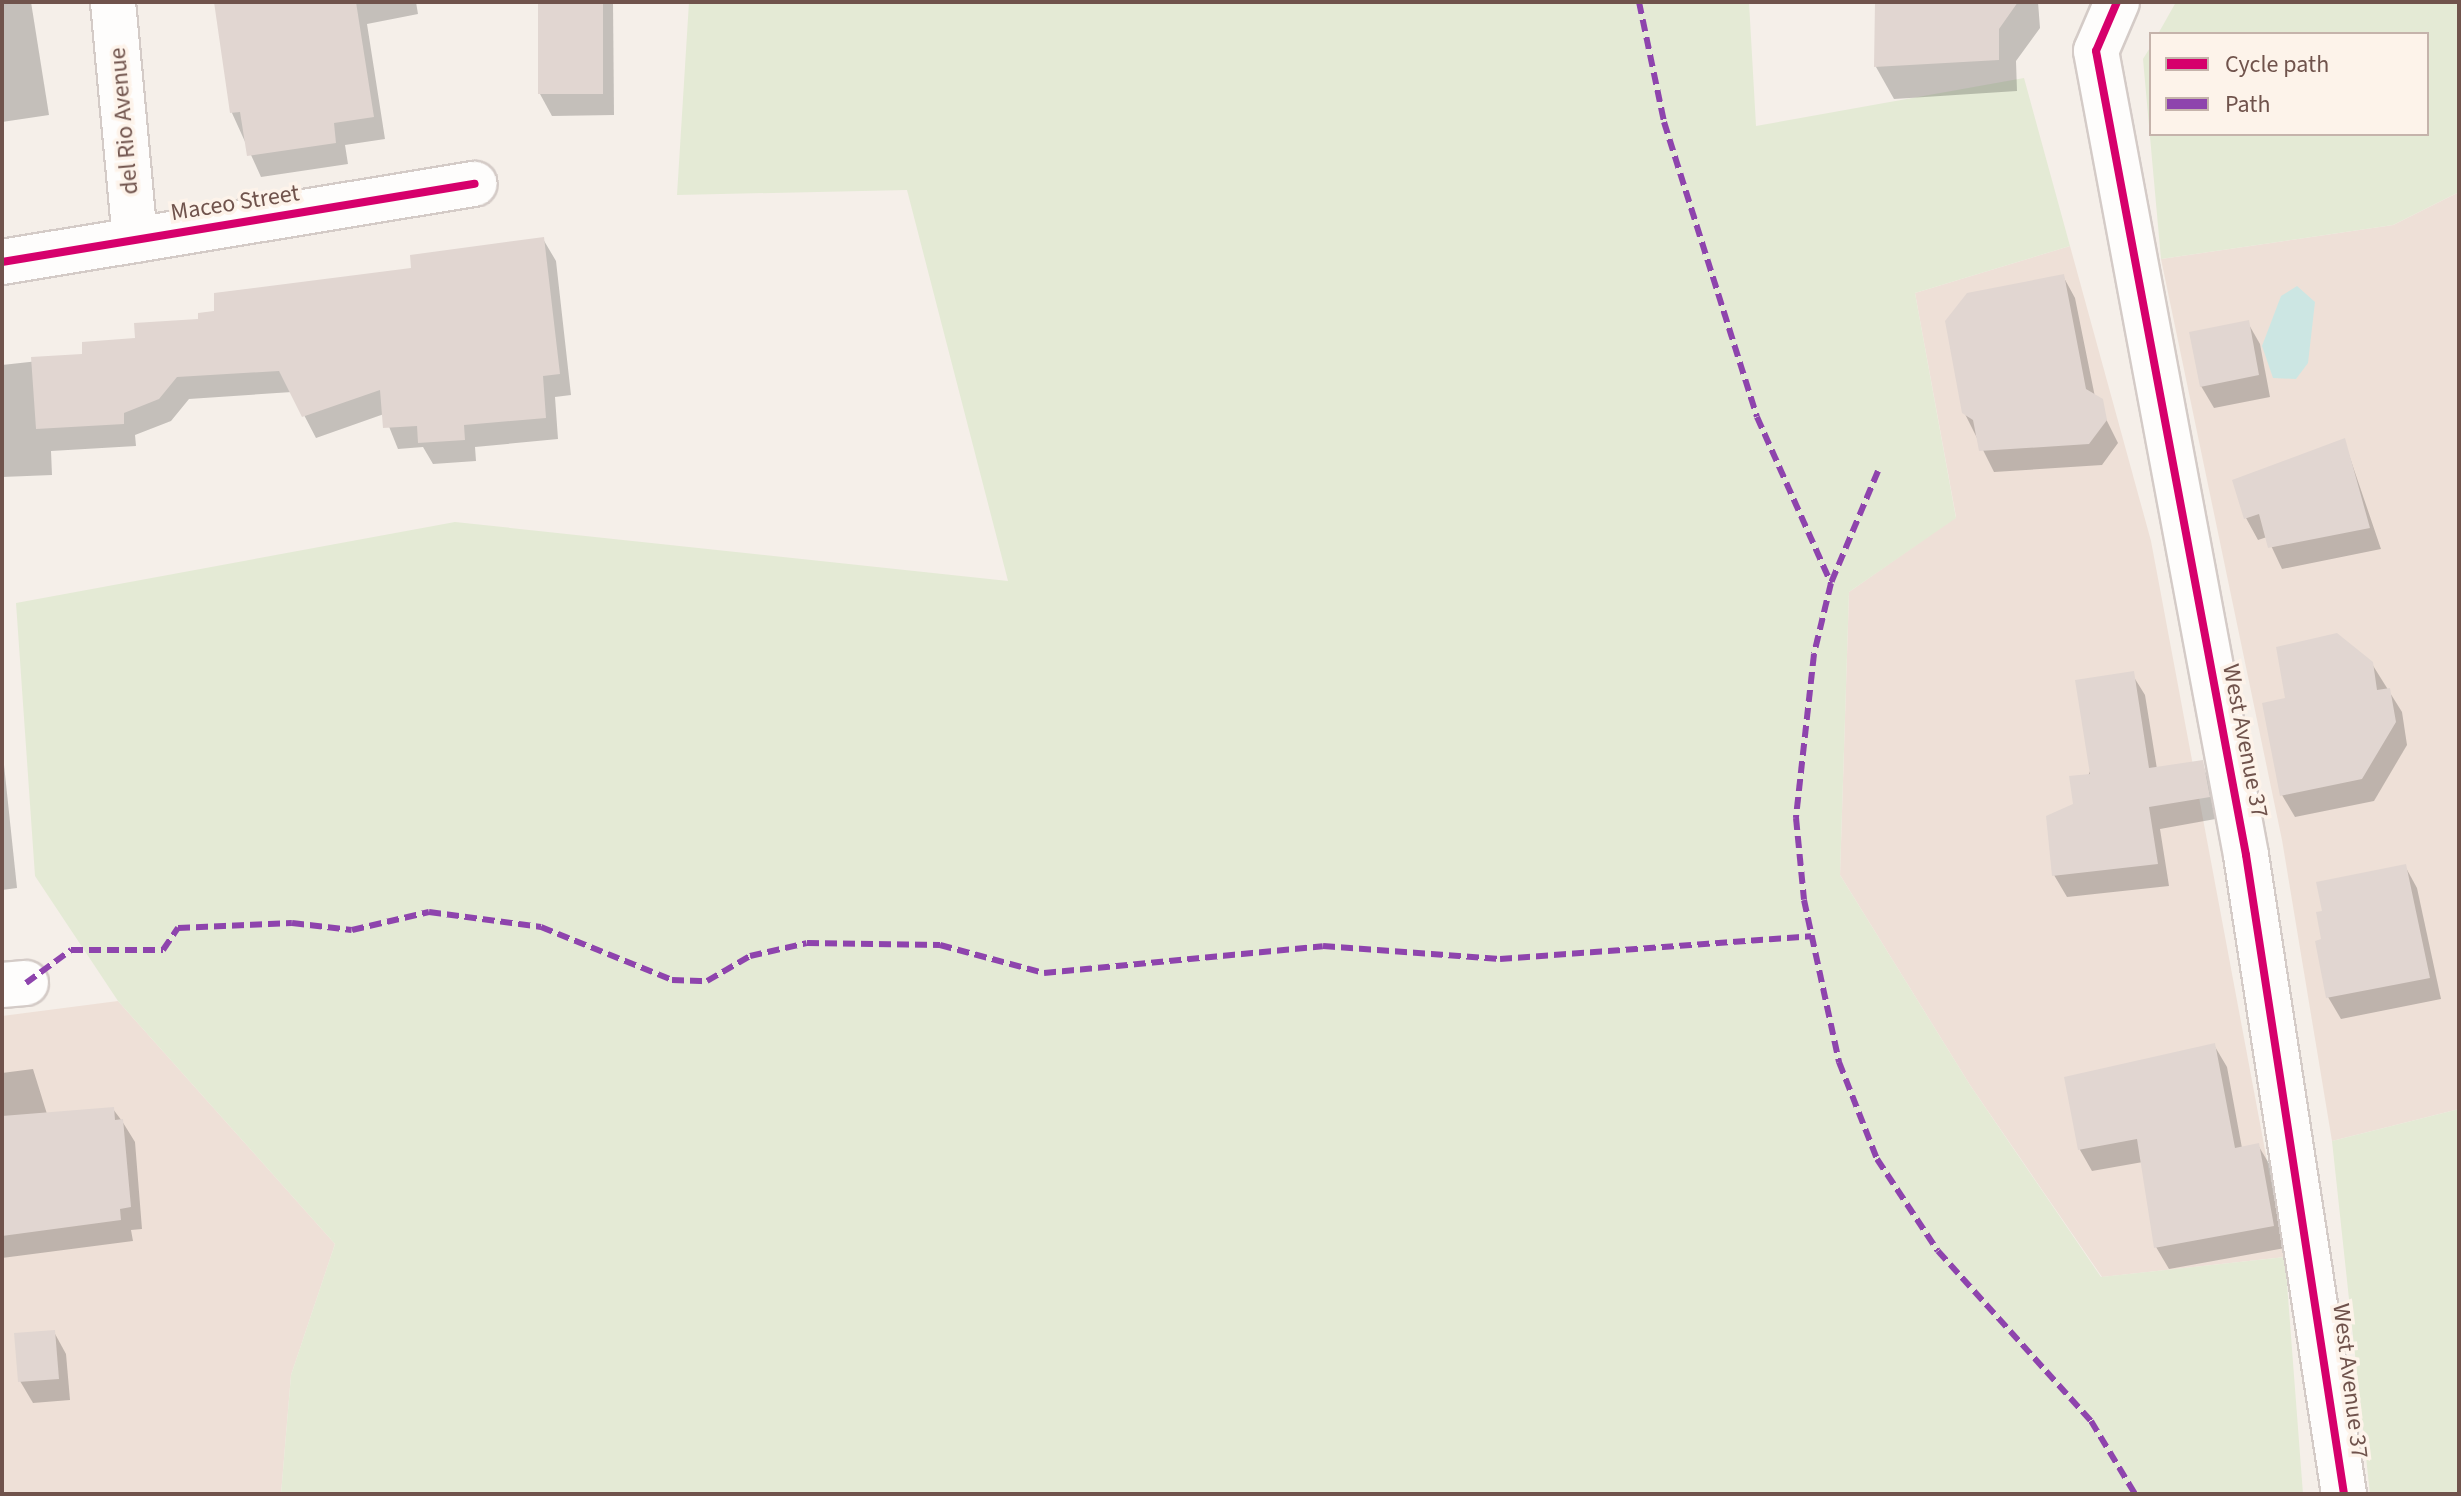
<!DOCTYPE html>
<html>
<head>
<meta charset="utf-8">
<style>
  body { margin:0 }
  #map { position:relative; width:2461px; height:1496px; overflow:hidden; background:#f5efe9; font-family:"Source Sans 3",sans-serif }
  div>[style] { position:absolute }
  .residential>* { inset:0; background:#eee0d7 }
  .green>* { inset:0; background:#e4ead5 }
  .water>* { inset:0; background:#cce6e3 }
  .shadow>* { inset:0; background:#0003 }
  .building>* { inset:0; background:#e1d6d1 }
  .roads { filter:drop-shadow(2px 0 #d4cbc7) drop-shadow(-2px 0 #d4cbc7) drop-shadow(0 2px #d4cbc7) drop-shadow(0 -2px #d4cbc7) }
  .minor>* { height:44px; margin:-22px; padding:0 22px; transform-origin:22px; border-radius:22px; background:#fefdfc }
  .quiet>* { height:6px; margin-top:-3px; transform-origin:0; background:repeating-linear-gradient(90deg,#8e44ad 0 12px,transparent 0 18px) }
  .cycleway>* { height:8px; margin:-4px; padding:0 4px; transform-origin:4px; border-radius:4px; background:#d6006c }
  span { translate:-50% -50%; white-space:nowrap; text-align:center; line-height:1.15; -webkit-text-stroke:7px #fdf3ea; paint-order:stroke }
  .street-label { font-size:24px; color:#70534c }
  .frame { position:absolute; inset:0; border:4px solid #70534c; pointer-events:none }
  .legend { position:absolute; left:2149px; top:32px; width:280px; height:104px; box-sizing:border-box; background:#fdf3ea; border:2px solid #c5b3ab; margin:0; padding:10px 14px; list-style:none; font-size:24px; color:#70534c }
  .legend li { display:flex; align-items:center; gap:16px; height:40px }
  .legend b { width:40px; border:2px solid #c5b3ab }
</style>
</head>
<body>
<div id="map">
  <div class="residential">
    <div style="clip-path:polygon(2459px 192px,2459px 1109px,2332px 1141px,2282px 840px,2161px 259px,2393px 225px)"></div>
    <div style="clip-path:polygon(2070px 246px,2151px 541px,2285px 1257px,2102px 1277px,1970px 1085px,1840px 875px,1849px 592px,1956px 517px,1915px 293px)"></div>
    <div style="clip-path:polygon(118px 1001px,335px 1244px,291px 1375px,281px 1494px,2px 1494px,2px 1016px)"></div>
  </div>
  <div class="green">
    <div style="clip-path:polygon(689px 2px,1749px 2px,1756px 126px,2024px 78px,2070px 246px,1915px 293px,1956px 518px,1849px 592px,1840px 875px,1970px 1085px,2101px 1277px,2285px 1257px,2303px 1494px,281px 1494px,291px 1375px,335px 1244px,118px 1001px,35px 876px,16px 603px,455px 522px,1008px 581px,907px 190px,677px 195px)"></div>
    <div style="clip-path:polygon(2176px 2px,2459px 2px,2459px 192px,2393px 225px,2161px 259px,2143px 59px,2151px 46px,2151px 134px,2427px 134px,2427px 34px,2158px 34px)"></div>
    <div style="clip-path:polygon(2459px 1109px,2459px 1494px,2370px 1494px,2332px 1141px)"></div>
  </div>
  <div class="water">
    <div style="clip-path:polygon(2297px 286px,2315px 302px,2308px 363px,2296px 379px,2273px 378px,2262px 346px,2281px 296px)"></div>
  </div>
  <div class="shadow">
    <div style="clip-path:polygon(2px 2px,31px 2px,49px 115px,2px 122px)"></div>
    <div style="clip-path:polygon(219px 2px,416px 2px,418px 14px,367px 24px,385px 139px,345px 145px,348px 164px,261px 177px,232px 113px)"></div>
    <div style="clip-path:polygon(540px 2px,613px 2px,614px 115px,552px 116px,540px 94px)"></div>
    <div style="clip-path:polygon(1875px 2px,2038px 2px,2040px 28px,2016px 61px,2017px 91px,1894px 99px,1876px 67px)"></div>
    <div style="clip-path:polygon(543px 239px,556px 261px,571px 395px,555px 397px,558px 439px,475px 447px,476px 461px,433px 464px,423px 447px,398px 449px,384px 414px,316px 438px,292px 392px,189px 399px,171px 421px,135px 435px,136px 446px,51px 451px,52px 475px,2px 477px,2px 365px,84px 356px)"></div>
    <div style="clip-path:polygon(2063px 276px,2075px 298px,2095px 397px,2118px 443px,2102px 465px,1994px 472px,1964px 412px)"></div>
    <div style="clip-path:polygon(2248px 323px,2260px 344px,2270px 397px,2214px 408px,2201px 386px)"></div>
    <div style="clip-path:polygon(2344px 440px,2381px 549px,2282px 569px,2267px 537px,2258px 540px,2246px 518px)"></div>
    <div style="clip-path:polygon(2372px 664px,2402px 712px,2407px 745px,2374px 801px,2295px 817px,2282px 795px,2287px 700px)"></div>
    <div style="clip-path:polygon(2132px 674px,2145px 695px,2157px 769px,2202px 762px,2221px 818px,2160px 829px,2169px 886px,2067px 897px,2054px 875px,2075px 806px)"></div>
    <div style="clip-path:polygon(2px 746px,17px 888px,2px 890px)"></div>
    <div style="clip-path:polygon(2405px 866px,2417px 888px,2441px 999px,2341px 1019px,2328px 997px,2324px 941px)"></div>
    <div style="clip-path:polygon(2214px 1045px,2227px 1067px,2242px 1148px,2258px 1145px,2271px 1167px,2285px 1248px,2169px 1269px,2156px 1247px,2143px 1162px,2092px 1171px,2080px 1150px,2066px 1078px)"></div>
    <div style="clip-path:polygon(33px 1069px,47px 1114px,113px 1109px,122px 1121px,135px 1142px,142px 1229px,131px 1230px,133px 1241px,2px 1258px,2px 1073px)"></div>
    <div style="clip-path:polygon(54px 1332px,66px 1354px,70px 1400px,33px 1403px,20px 1381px)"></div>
  </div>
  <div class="building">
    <div style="clip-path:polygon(214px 2px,356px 2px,374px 117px,334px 123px,336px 143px,247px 156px,240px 112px,230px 113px)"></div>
    <div style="clip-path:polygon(538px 2px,603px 2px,603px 94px,538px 94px)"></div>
    <div style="clip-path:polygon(1875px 2px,2018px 2px,1999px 29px,1999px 60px,1874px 67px)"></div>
    <div style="clip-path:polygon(544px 237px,560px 374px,543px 376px,546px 418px,464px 425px,465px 440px,418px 443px,417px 426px,383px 428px,380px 390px,302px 417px,279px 371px,177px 377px,159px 399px,124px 413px,124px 424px,36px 429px,31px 357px,82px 354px,82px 342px,135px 338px,134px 323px,198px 319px,198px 313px,214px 311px,214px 293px,411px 268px,410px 255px)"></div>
    <div style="clip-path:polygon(2064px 274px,2086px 389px,2103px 399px,2107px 420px,2089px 444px,1979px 451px,1973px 420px,1962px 413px,1945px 321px,1967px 293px)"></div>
    <div style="clip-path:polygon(2249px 320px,2259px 375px,2200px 387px,2189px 332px)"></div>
    <div style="clip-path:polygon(2345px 438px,2370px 528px,2268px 548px,2259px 514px,2244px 519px,2232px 480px)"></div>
    <div style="clip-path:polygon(2337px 633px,2373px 662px,2377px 690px,2390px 688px,2396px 722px,2362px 779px,2280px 796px,2262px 703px,2285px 698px,2276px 647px)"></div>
    <div style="clip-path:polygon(2134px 671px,2149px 768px,2203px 760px,2210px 797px,2149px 807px,2158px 864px,2052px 876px,2046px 816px,2073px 804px,2069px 776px,2090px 774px,2075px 680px)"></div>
    <div style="clip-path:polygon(2406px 864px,2430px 978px,2326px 998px,2315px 941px,2321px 939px,2316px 912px,2322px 911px,2316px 882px)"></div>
    <div style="clip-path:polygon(2215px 1043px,2235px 1148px,2259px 1143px,2274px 1226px,2154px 1248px,2137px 1139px,2078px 1150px,2064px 1077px)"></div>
    <div style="clip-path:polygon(114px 1107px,115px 1120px,123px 1119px,131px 1207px,120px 1209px,121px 1220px,2px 1236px,2px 1116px)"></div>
    <div style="clip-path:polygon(55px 1330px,59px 1379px,18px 1382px,14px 1333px)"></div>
  </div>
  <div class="roads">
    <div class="minor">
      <div style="left:113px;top:2px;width:239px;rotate:84.7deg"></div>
      <div style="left:2117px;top:2px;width:53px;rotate:113.2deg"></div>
      <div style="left:2096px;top:51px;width:818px;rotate:79.43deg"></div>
      <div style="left:2246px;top:855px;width:646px;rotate:81.28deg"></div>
      <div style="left:2px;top:262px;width:479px;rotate:-9.4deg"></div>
      <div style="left:2px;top:985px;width:24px;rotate:-5deg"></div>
    </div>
  </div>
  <div class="quiet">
    <div style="left:1639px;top:2px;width:123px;rotate:78.2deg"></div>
    <div style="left:1664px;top:122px;width:309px;rotate:72.5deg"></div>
    <div style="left:1757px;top:417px;width:182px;rotate:66deg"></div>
    <div style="left:1878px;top:471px;width:121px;rotate:112.8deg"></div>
    <div style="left:1831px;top:583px;width:73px;rotate:103.5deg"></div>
    <div style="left:1814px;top:654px;width:165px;rotate:96.3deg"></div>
    <div style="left:1796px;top:818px;width:82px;rotate:84.4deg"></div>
    <div style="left:1804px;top:900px;width:166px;rotate:77.8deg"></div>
    <div style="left:1839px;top:1062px;width:104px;rotate:68.6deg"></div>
    <div style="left:1877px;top:1159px;width:110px;rotate:56.5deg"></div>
    <div style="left:1938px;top:1251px;width:229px;rotate:48deg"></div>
    <div style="left:2091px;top:1421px;width:85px;rotate:58.9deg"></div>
    <div style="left:26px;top:983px;width:56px;rotate:-36.3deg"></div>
    <div style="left:71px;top:950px;width:92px"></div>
    <div style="left:163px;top:950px;width:27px;rotate:-56deg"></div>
    <div style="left:178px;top:928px;width:114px;rotate:-2.5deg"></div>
    <div style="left:292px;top:923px;width:60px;rotate:6.7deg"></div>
    <div style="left:352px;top:930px;width:79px;rotate:-13.2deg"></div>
    <div style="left:429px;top:912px;width:113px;rotate:7.6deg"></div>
    <div style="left:541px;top:927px;width:141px;rotate:22deg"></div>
    <div style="left:672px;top:980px;width:35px;rotate:2deg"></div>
    <div style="left:707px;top:981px;width:50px;rotate:-30.2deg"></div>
    <div style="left:750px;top:956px;width:58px;rotate:-12.8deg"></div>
    <div style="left:807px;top:943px;width:133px;rotate:0.9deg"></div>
    <div style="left:940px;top:945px;width:108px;rotate:15.1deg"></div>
    <div style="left:1044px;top:973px;width:280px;rotate:-5.5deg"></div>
    <div style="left:1323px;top:946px;width:177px;rotate:4.2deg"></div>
    <div style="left:1500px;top:959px;width:312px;rotate:-4.2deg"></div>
  </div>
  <div class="cycleway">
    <div style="left:2117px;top:2px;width:53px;rotate:113.2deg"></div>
    <div style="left:2096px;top:51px;width:818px;rotate:79.43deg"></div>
    <div style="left:2246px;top:855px;width:646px;rotate:81.28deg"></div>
    <div style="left:2px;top:262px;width:479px;rotate:-9.4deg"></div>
  </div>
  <div class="street-label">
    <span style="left:124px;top:121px;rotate:-95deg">del Rio Avenue</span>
    <span style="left:235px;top:203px;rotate:-9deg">Maceo Street</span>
    <span style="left:2245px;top:741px;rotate:79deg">West Avenue 37</span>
    <span style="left:2350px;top:1381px;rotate:83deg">West Avenue 37</span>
  </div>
  <div class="frame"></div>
  <ul class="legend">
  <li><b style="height:10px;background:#d6006c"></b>Cycle path</li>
  <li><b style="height:10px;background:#8e44ad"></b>Path</li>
  </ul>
</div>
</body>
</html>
